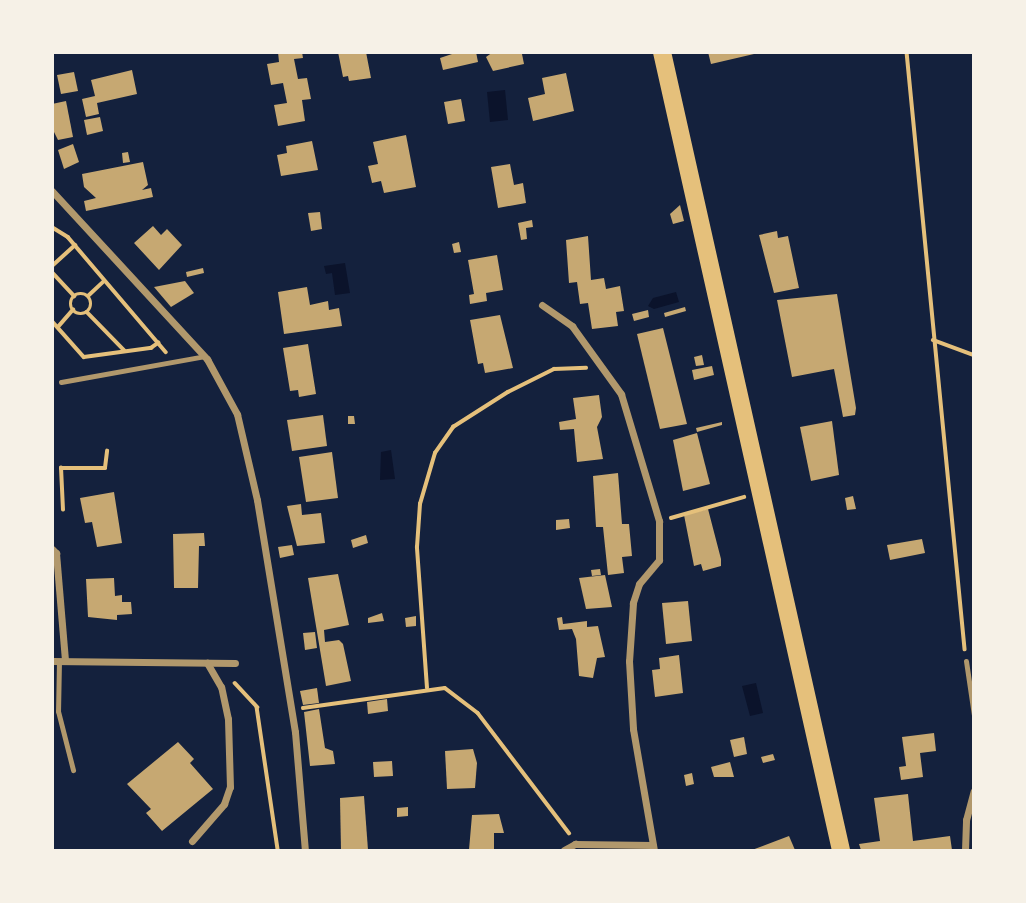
<!DOCTYPE html>
<html>
<head>
<meta charset="utf-8">
<style>
  body { margin:0 }
  #map { position:relative; width:1026px; height:903px; overflow:hidden; background:#14213d; font-family:"Noto Sans",sans-serif }
  div>[style] { position:absolute }
  .water>* { inset:0; background:#0b132b }
  .building>* { inset:0; background:#c6a872 }
  .path>* { height:3.5px; margin:-1.75px; padding:0 1.75px; transform-origin:1.75px; border-radius:1.75px; background:#e5c07b }
  .path>.ring { margin:-1.75px; padding:0; box-sizing:content-box; background:none; border:3.5px solid #e5c07b; border-radius:50% }
  .service>* { height:5px; margin:-2.5px; padding:0 2.5px; transform-origin:2.5px; border-radius:2.5px; background:#b1986c }
  .minor>* { height:7px; margin:-3.5px; padding:0 3.5px; transform-origin:3.5px; border-radius:3.5px; background:#b1986c }
  .primary>* { height:18px; margin:-9px; padding:0 9px; transform-origin:9px; border-radius:9px; background:#e5c07b }
  span { translate:-50% -50%; white-space:nowrap; text-align:center; line-height:1.15; -webkit-text-stroke:5px #f6f1e7; paint-order:stroke }
  .frame { position:absolute; inset:0; border:54px solid #f6f1e7; pointer-events:none }
</style>
</head>
<body>
<div id="map">
  <div class="water">
    <div style="clip-path:polygon(505px 90px,508px 120px,490px 122px,487px 92px)"></div>
    <div style="clip-path:polygon(345px 263px,350px 293px,335px 295px,332px 273px,326px 274px,324px 266px)"></div>
    <div style="clip-path:polygon(676px 292px,679px 302px,654px 309px,648px 306px,653px 298px)"></div>
    <div style="clip-path:polygon(391px 450px,395px 479px,380px 480px,381px 452px)"></div>
    <div style="clip-path:polygon(756px 683px,763px 713px,750px 716px,742px 686px)"></div>
  </div>
  <div class="building">
    <div style="clip-path:polygon(278px 52px,302px 52px,303px 58px,294px 59px,298px 79px,307px 78px,311px 99px,302px 100px,305px 121px,278px 126px,274px 105px,287px 103px,283px 83px,271px 85px,267px 64px,279px 62px)"></div>
    <div style="clip-path:polygon(338px 52px,366px 52px,371px 78px,349px 81px,348px 76px,343px 77px)"></div>
    <div style="clip-path:polygon(458px 52px,476px 52px,478px 62px,443px 70px,440px 58px)"></div>
    <div style="clip-path:polygon(493px 52px,522px 54px,524px 64px,493px 71px,486px 57px)"></div>
    <div style="clip-path:polygon(708px 52px,754px 52px,754px 54px,711px 64px)"></div>
    <div style="clip-path:polygon(132px 70px,137px 94px,97px 103px,99px 114px,86px 117px,82px 99px,95px 96px,91px 80px)"></div>
    <div style="clip-path:polygon(74px 72px,78px 91px,61px 94px,57px 75px)"></div>
    <div style="clip-path:polygon(566px 73px,574px 111px,533px 121px,528px 98px,545px 94px,542px 78px)"></div>
    <div style="clip-path:polygon(461px 99px,465px 121px,448px 124px,444px 102px)"></div>
    <div style="clip-path:polygon(66px 101px,73px 137px,58px 140px,52px 128px,52px 104px)"></div>
    <div style="clip-path:polygon(100px 117px,103px 131px,87px 135px,84px 120px)"></div>
    <div style="clip-path:polygon(406px 135px,416px 187px,384px 193px,381px 181px,372px 183px,368px 166px,378px 164px,373px 142px)"></div>
    <div style="clip-path:polygon(312px 141px,318px 170px,281px 176px,277px 155px,287px 153px,286px 146px)"></div>
    <div style="clip-path:polygon(73px 144px,79px 162px,64px 169px,58px 150px)"></div>
    <div style="clip-path:polygon(128px 152px,130px 162px,123px 163px,122px 153px)"></div>
    <div style="clip-path:polygon(143px 162px,148px 185px,142px 190px,151px 188px,153px 197px,86px 211px,84px 201px,96px 198px,84px 187px,82px 174px)"></div>
    <div style="clip-path:polygon(510px 164px,514px 185px,523px 183px,526px 203px,498px 208px,491px 167px)"></div>
    <div style="clip-path:polygon(680px 205px,684px 221px,673px 224px,670px 214px)"></div>
    <div style="clip-path:polygon(320px 212px,322px 229px,311px 231px,308px 213px)"></div>
    <div style="clip-path:polygon(532px 220px,533px 227px,526px 228px,527px 239px,521px 240px,518px 223px)"></div>
    <div style="clip-path:polygon(153px 226px,161px 235px,167px 229px,182px 245px,159px 270px,134px 243px)"></div>
    <div style="clip-path:polygon(777px 231px,778px 238px,788px 236px,799px 288px,774px 293px,759px 235px)"></div>
    <div style="clip-path:polygon(588px 236px,591px 280px,604px 278px,606px 289px,620px 286px,624px 311px,616px 312px,618px 326px,592px 329px,588px 303px,580px 304px,577px 282px,569px 283px,566px 240px)"></div>
    <div style="clip-path:polygon(459px 242px,461px 252px,454px 253px,452px 244px)"></div>
    <div style="clip-path:polygon(497px 255px,503px 290px,486px 293px,487px 301px,470px 304px,469px 295px,474px 294px,468px 260px)"></div>
    <div style="clip-path:polygon(203px 268px,204px 273px,187px 277px,186px 272px)"></div>
    <div style="clip-path:polygon(185px 281px,194px 293px,171px 307px,154px 287px)"></div>
    <div style="clip-path:polygon(307px 287px,310px 305px,328px 301px,329px 310px,339px 308px,342px 326px,284px 334px,278px 292px)"></div>
    <div style="clip-path:polygon(837px 294px,856px 408px,855px 415px,843px 417px,834px 369px,792px 377px,777px 300px)"></div>
    <div style="clip-path:polygon(685px 307px,686px 311px,665px 317px,664px 313px)"></div>
    <div style="clip-path:polygon(648px 310px,649px 317px,634px 321px,632px 314px)"></div>
    <div style="clip-path:polygon(500px 315px,513px 368px,485px 373px,483px 363px,478px 364px,470px 320px)"></div>
    <div style="clip-path:polygon(663px 328px,687px 424px,660px 429px,637px 334px)"></div>
    <div style="clip-path:polygon(308px 344px,316px 394px,299px 397px,298px 390px,290px 391px,283px 348px)"></div>
    <div style="clip-path:polygon(702px 355px,704px 365px,696px 366px,694px 357px)"></div>
    <div style="clip-path:polygon(712px 366px,714px 375px,694px 380px,692px 370px)"></div>
    <div style="clip-path:polygon(599px 395px,602px 417px,597px 427px,603px 459px,577px 462px,574px 429px,560px 430px,559px 422px,576px 419px,573px 398px)"></div>
    <div style="clip-path:polygon(323px 415px,327px 446px,292px 451px,287px 420px)"></div>
    <div style="clip-path:polygon(348px 416px,354px 416px,355px 424px,348px 424px)"></div>
    <div style="clip-path:polygon(832px 421px,839px 475px,811px 481px,800px 427px)"></div>
    <div style="clip-path:polygon(722px 422px,722px 425px,697px 432px,696px 428px)"></div>
    <div style="clip-path:polygon(697px 433px,710px 484px,683px 491px,673px 440px)"></div>
    <div style="clip-path:polygon(332px 452px,338px 498px,306px 502px,299px 457px)"></div>
    <div style="clip-path:polygon(618px 473px,622px 524px,629px 524px,632px 556px,622px 557px,624px 573px,608px 575px,603px 527px,596px 527px,593px 476px)"></div>
    <div style="clip-path:polygon(114px 492px,122px 543px,97px 547px,92px 522px,85px 523px,80px 498px)"></div>
    <div style="clip-path:polygon(853px 496px,856px 509px,847px 510px,845px 498px)"></div>
    <div style="clip-path:polygon(301px 504px,302px 515px,321px 513px,325px 543px,297px 546px,287px 506px)"></div>
    <div style="clip-path:polygon(708px 509px,721px 559px,721px 566px,703px 571px,701px 564px,694px 566px,684px 515px)"></div>
    <div style="clip-path:polygon(569px 519px,570px 528px,556px 530px,556px 520px)"></div>
    <div style="clip-path:polygon(204px 533px,205px 546px,199px 546px,198px 588px,174px 588px,173px 534px)"></div>
    <div style="clip-path:polygon(366px 535px,368px 543px,353px 548px,351px 540px)"></div>
    <div style="clip-path:polygon(922px 539px,925px 553px,890px 560px,887px 545px)"></div>
    <div style="clip-path:polygon(292px 545px,294px 555px,280px 558px,278px 547px)"></div>
    <div style="clip-path:polygon(600px 569px,601px 575px,592px 576px,591px 570px)"></div>
    <div style="clip-path:polygon(338px 574px,349px 625px,324px 630px,325px 642px,339px 640px,343px 644px,351px 681px,326px 686px,308px 578px)"></div>
    <div style="clip-path:polygon(605px 575px,612px 607px,586px 609px,579px 578px)"></div>
    <div style="clip-path:polygon(114px 578px,115px 596px,122px 595px,122px 602px,131px 602px,132px 614px,117px 615px,117px 620px,88px 617px,86px 579px)"></div>
    <div style="clip-path:polygon(688px 601px,692px 641px,666px 644px,662px 603px)"></div>
    <div style="clip-path:polygon(382px 613px,384px 621px,368px 623px,368px 618px)"></div>
    <div style="clip-path:polygon(416px 616px,416px 626px,406px 627px,405px 618px)"></div>
    <div style="clip-path:polygon(562px 617px,563px 624px,587px 621px,587px 627px,598px 626px,605px 657px,597px 658px,593px 678px,579px 676px,576px 639px,572px 629px,559px 630px,557px 618px)"></div>
    <div style="clip-path:polygon(315px 632px,317px 648px,305px 650px,303px 633px)"></div>
    <div style="clip-path:polygon(679px 655px,683px 693px,655px 697px,652px 670px,660px 669px,659px 658px)"></div>
    <div style="clip-path:polygon(317px 688px,319px 703px,303px 705px,300px 691px)"></div>
    <div style="clip-path:polygon(387px 699px,388px 711px,368px 714px,367px 702px)"></div>
    <div style="clip-path:polygon(319px 709px,325px 748px,333px 751px,335px 764px,310px 766px,304px 712px)"></div>
    <div style="clip-path:polygon(934px 733px,936px 751px,920px 753px,923px 777px,901px 780px,899px 767px,906px 766px,902px 737px)"></div>
    <div style="clip-path:polygon(744px 737px,747px 754px,734px 757px,730px 740px)"></div>
    <div style="clip-path:polygon(178px 742px,194px 759px,190px 763px,213px 789px,162px 831px,146px 813px,151px 809px,127px 784px)"></div>
    <div style="clip-path:polygon(473px 749px,477px 763px,475px 788px,447px 789px,445px 751px)"></div>
    <div style="clip-path:polygon(773px 754px,775px 760px,763px 763px,761px 757px)"></div>
    <div style="clip-path:polygon(392px 761px,393px 776px,374px 777px,373px 762px)"></div>
    <div style="clip-path:polygon(730px 762px,734px 777px,714px 777px,711px 767px)"></div>
    <div style="clip-path:polygon(692px 773px,694px 784px,686px 786px,684px 775px)"></div>
    <div style="clip-path:polygon(908px 794px,913px 841px,950px 836px,952px 850px,861px 850px,859px 844px,880px 841px,874px 798px)"></div>
    <div style="clip-path:polygon(364px 796px,368px 850px,341px 850px,340px 798px)"></div>
    <div style="clip-path:polygon(408px 807px,408px 816px,397px 817px,397px 808px)"></div>
    <div style="clip-path:polygon(499px 814px,504px 833px,494px 833px,494px 850px,469px 850px,472px 815px)"></div>
    <div style="clip-path:polygon(789px 836px,795px 850px,752px 850px)"></div>
  </div>
  <div class="path">
    <div style="left:907px;top:52px;width:600px;rotate:84.45deg"></div>
    <div style="left:52px;top:227px;width:19px;rotate:32deg"></div>
    <div style="left:68px;top:237px;width:151px;rotate:49.6deg"></div>
    <div style="left:52px;top:266px;width:31px;rotate:-42deg"></div>
    <div style="left:52px;top:272px;width:33px;rotate:47deg"></div>
    <div class="ring" style="left:71px;top:294px;width:16.5px;height:16.5px"></div>
    <div style="left:88px;top:296px;width:22px;rotate:-43deg"></div>
    <div style="left:87px;top:312px;width:54px;rotate:45.7deg"></div>
    <div style="left:52px;top:321px;width:48px;rotate:48.4deg"></div>
    <div style="left:84px;top:357px;width:68px;rotate:-7.7deg"></div>
    <div style="left:151px;top:348px;width:9px;rotate:-36deg"></div>
    <div style="left:58px;top:327px;width:23px;rotate:-49deg"></div>
    <div style="left:933px;top:340px;width:44px;rotate:20.1deg"></div>
    <div style="left:63px;top:510px;width:42px;rotate:-92.7deg"></div>
    <div style="left:61px;top:468px;width:44px"></div>
    <div style="left:105px;top:468px;width:17px;rotate:-83deg"></div>
    <div style="left:671px;top:518px;width:76px;rotate:-16deg"></div>
    <div style="left:235px;top:683px;width:33px;rotate:47deg"></div>
    <div style="left:257px;top:707px;width:145px;rotate:81.6deg"></div>
    <div style="left:427px;top:688px;width:141px;rotate:-94.1deg"></div>
    <div style="left:417px;top:547px;width:43px;rotate:-86deg"></div>
    <div style="left:420px;top:504px;width:53px;rotate:-73.6deg"></div>
    <div style="left:435px;top:453px;width:32px;rotate:-55deg"></div>
    <div style="left:453px;top:427px;width:65px;rotate:-32.5deg"></div>
    <div style="left:508px;top:392px;width:51px;rotate:-26.6deg"></div>
    <div style="left:554px;top:369px;width:32px;rotate:-2deg"></div>
    <div style="left:303px;top:708px;width:143px;rotate:-8deg"></div>
    <div style="left:445px;top:688px;width:41px;rotate:37.1deg"></div>
    <div style="left:478px;top:713px;width:151px;rotate:52.8deg"></div>
  </div>
  <div class="service">
    <div style="left:61px;top:382px;width:146px;rotate:-10.2deg"></div>
    <div style="left:59px;top:661px;width:50px;rotate:91.1deg"></div>
    <div style="left:58px;top:711px;width:61px;rotate:75.7deg"></div>
    <div style="left:966px;top:661px;width:55px;rotate:81.6deg"></div>
  </div>
  <div class="minor">
    <div style="left:52px;top:191px;width:229px;rotate:47.3deg"></div>
    <div style="left:207px;top:359px;width:63px;rotate:61.4deg"></div>
    <div style="left:237px;top:414px;width:88px;rotate:76.9deg"></div>
    <div style="left:257px;top:500px;width:235px;rotate:80.7deg"></div>
    <div style="left:295px;top:732px;width:118px;rotate:85.2deg"></div>
    <div style="left:542px;top:305px;width:37px;rotate:35deg"></div>
    <div style="left:572px;top:326px;width:84px;rotate:54.2deg"></div>
    <div style="left:621px;top:394px;width:133px;rotate:73.3deg"></div>
    <div style="left:659px;top:521px;width:39px;rotate:90deg"></div>
    <div style="left:659px;top:560px;width:31px;rotate:130deg"></div>
    <div style="left:639px;top:584px;width:20px;rotate:108deg"></div>
    <div style="left:633px;top:603px;width:58px;rotate:93.9deg"></div>
    <div style="left:629px;top:661px;width:68px;rotate:86.6deg"></div>
    <div style="left:633px;top:729px;width:123px;rotate:80.2deg"></div>
    <div style="left:52px;top:549px;width:6px;rotate:45deg"></div>
    <div style="left:56px;top:553px;width:107px;rotate:85.2deg"></div>
    <div style="left:52px;top:661px;width:183px;rotate:0.6deg"></div>
    <div style="left:192px;top:841px;width:49px;rotate:-49.1deg"></div>
    <div style="left:224px;top:804px;width:18px;rotate:-71deg"></div>
    <div style="left:230px;top:787px;width:68px;rotate:-91.7deg"></div>
    <div style="left:228px;top:719px;width:33px;rotate:-102deg"></div>
    <div style="left:221px;top:687px;width:28px;rotate:-120deg"></div>
    <div style="left:564px;top:850px;width:13px;rotate:-29deg"></div>
    <div style="left:575px;top:844px;width:77px;rotate:0.7deg"></div>
    <div style="left:965px;top:850px;width:30px;rotate:-88deg"></div>
    <div style="left:966px;top:820px;width:30px;rotate:-75deg"></div>
  </div>
  <div class="primary">
    <div style="left:662px;top:52px;width:818px;rotate:77.36deg"></div>
  </div>
  <div class="frame"></div>
</div>
</body>
</html>
